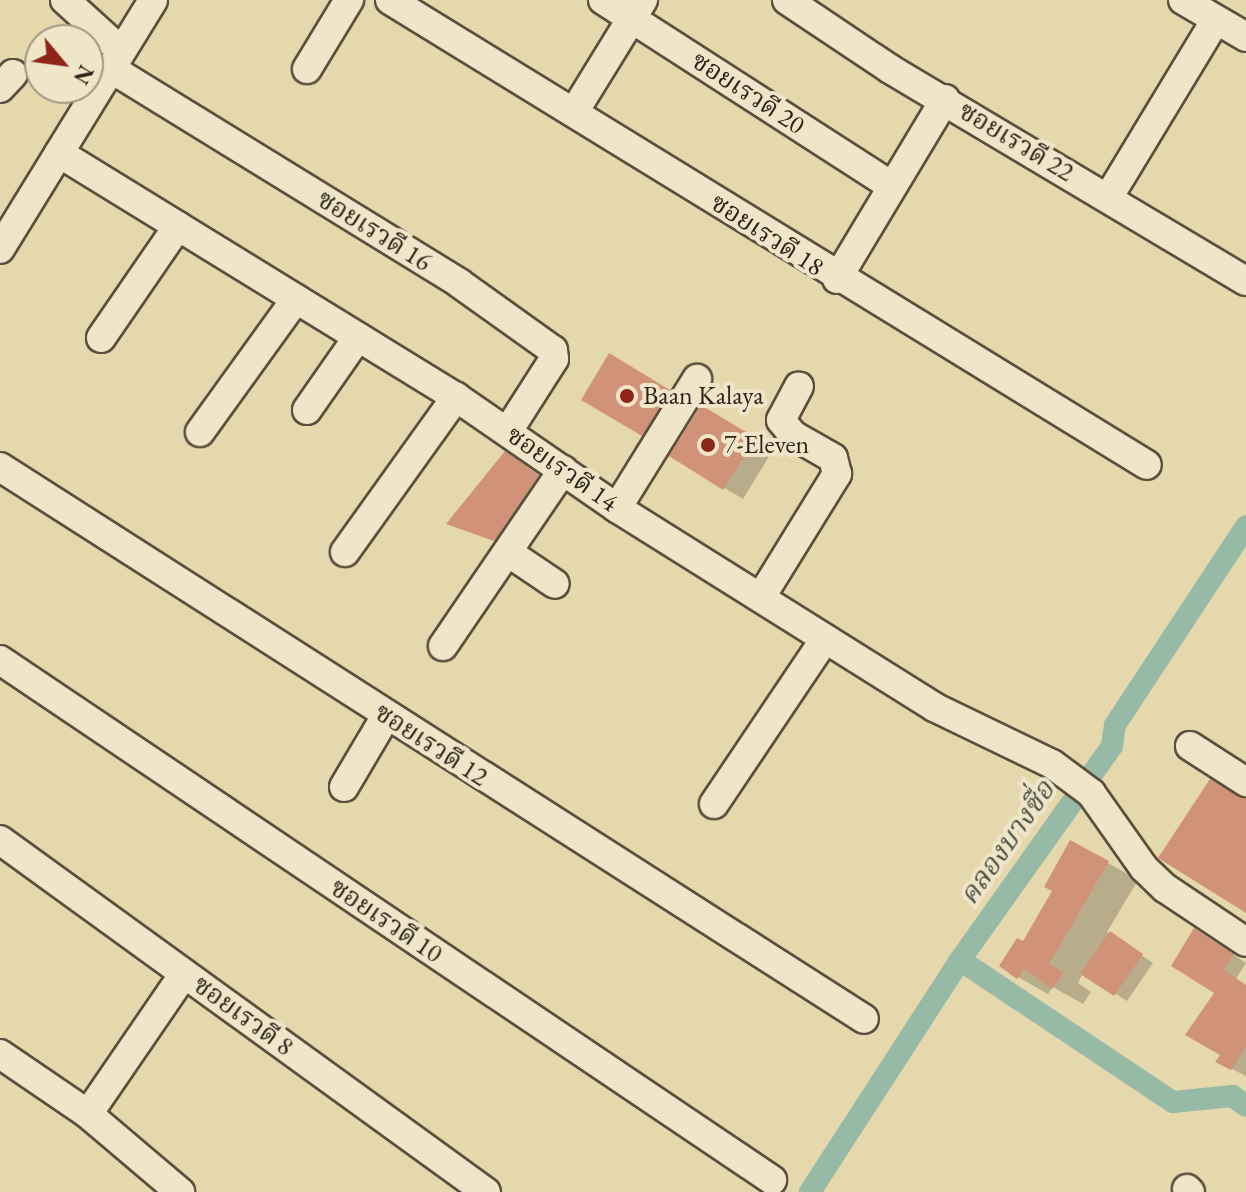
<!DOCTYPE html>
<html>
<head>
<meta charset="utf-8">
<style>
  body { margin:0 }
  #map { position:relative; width:1246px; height:1192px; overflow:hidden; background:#e6d8ad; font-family:"EB Garamond","Noto Serif Thai",serif }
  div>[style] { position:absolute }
  .shadow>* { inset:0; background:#0003 }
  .canal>* { height:22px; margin:-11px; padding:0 11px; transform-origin:11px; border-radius:11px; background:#97baa7 }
  .building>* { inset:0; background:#d1927a }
  .roads { filter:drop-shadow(2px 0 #5b503e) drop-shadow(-2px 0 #5b503e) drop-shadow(0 2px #5b503e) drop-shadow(0 -2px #5b503e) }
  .minor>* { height:28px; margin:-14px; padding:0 14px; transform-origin:14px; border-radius:14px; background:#efe6ca }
  .dots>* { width:22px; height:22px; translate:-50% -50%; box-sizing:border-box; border:4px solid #efe6ca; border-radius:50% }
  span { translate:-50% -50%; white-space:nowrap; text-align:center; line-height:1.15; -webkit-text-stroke:8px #efe6ca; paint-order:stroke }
  .street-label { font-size:26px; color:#2d2319 }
  .poi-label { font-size:26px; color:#2d2319 }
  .left { translate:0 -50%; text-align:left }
  .water-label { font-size:28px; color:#4d5044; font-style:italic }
  .north { position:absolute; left:24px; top:24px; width:80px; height:80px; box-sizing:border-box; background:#efe6ca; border:2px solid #a19883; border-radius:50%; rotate:119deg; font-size:22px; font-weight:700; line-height:32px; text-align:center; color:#2d2319 }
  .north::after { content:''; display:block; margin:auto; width:28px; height:36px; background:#8f2418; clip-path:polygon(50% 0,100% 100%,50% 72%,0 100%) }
</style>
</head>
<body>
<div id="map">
  <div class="shadow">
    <div style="clip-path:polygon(610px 356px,688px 402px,661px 445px,584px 399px)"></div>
    <div style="clip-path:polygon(702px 407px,773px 450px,743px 499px,672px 456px)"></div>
    <div style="clip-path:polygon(517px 461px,550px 483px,507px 546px,449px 523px)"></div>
    <div style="clip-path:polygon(1071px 842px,1138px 880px,1107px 932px,1153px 963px,1127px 1001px,1083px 973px,1078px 983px,1091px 992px,1083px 1004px,1053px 987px,1048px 994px,1018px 977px,1024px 944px,1055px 891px)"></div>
    <div style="clip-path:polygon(1208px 938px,1246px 963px,1236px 979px,1246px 986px,1246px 1076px,1232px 1069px,1222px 1054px)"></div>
  </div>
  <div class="canal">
    <div style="left:960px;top:960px;width:256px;rotate:33.7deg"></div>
    <div style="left:1173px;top:1102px;width:60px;rotate:-5.7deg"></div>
    <div style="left:1233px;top:1096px;width:16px;rotate:38deg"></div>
    <div style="left:810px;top:1192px;width:276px;rotate:-57.1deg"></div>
    <div style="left:960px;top:960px;width:262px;rotate:-54.6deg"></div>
    <div style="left:1112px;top:746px;width:21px;rotate:-82deg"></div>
    <div style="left:1115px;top:725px;width:238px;rotate:-56.6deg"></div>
  </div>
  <div class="building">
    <div style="clip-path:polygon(609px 353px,670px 390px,642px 436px,581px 400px)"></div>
    <div style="clip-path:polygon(701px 405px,756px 438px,723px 490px,669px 456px)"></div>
    <div style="clip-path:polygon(505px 451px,539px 475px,494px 541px,446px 524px)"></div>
    <div style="clip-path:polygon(1210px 779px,1246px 799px,1246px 913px,1158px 858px)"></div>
    <div style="clip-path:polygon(1070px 840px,1109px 861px,1049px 964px,1063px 973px,1052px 989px,1024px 969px,1017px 979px,999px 966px,1017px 938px,1023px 941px,1052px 891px,1044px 887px)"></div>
    <div style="clip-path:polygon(1194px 928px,1234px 954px,1224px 970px,1246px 985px,1246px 1046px,1231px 1070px,1215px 1062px,1220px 1055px,1185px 1035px,1214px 993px,1171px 966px)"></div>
    <div style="clip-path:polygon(1110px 931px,1143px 954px,1114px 996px,1080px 974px)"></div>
  </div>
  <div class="roads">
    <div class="minor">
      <div style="left:65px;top:0;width:76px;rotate:42.3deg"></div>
      <div style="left:390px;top:0;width:888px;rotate:31.56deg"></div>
      <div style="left:603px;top:0;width:344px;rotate:32.8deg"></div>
      <div style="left:787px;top:0;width:124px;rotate:33.8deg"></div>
      <div style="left:890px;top:69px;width:414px;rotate:30.8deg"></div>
      <div style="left:1183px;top:0;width:73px;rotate:30.4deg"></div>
      <div style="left:110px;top:68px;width:410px;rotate:31.6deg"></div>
      <div style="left:459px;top:283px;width:115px;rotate:35.5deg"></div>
      <div style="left:553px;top:350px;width:9px;rotate:84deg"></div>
      <div style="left:554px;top:359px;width:85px;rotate:122.6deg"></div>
      <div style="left:307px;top:69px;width:81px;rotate:-58.7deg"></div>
      <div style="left:0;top:88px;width:19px;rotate:-47deg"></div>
      <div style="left:574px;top:112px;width:132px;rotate:-58.4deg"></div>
      <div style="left:59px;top:153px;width:466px;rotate:31.6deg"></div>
      <div style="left:456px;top:397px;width:196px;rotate:34.6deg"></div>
      <div style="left:617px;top:508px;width:374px;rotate:32.1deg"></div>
      <div style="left:934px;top:707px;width:131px;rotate:25.8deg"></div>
      <div style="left:1052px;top:764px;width:49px;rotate:36.6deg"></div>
      <div style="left:1091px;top:793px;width:92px;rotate:54.8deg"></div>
      <div style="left:1144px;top:868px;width:29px;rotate:44deg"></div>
      <div style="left:1165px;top:888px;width:97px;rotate:33.7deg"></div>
      <div style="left:1108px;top:198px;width:208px;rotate:-58.8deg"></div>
      <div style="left:0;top:249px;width:292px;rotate:-58.4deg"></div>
      <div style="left:837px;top:279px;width:210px;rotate:-59deg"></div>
      <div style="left:101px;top:338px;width:136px;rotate:-55.5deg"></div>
      <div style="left:307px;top:410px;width:89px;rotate:-55.1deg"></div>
      <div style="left:200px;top:432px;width:164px;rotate:-54.2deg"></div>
      <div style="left:0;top:467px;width:1025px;rotate:32.57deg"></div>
      <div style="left:617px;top:508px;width:152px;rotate:-58.2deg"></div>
      <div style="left:345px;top:552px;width:191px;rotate:-54.4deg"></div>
      <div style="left:509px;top:553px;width:55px;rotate:34deg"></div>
      <div style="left:761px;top:597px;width:145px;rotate:-58.3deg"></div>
      <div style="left:837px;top:474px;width:16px;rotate:-104deg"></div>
      <div style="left:833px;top:458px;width:46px;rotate:-150.1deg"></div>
      <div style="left:793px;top:435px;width:19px;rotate:-129deg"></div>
      <div style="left:781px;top:420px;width:38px;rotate:-62deg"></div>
      <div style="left:443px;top:646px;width:213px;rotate:-55.7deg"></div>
      <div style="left:0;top:660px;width:931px;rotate:33.96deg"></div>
      <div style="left:1190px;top:746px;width:67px;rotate:32.7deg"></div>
      <div style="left:344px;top:787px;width:82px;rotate:-59.4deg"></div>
      <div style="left:714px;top:804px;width:199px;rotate:-56.1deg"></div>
      <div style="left:0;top:840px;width:600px;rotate:35.92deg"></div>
      <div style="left:0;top:1054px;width:107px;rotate:34.3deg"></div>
      <div style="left:88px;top:1114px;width:121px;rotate:40.3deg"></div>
      <div style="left:88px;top:1114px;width:170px;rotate:-55.6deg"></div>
      <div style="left:1187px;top:1189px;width:4px;rotate:45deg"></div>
    </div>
  </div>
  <div class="dots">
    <div style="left:627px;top:396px;background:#8f2418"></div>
    <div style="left:708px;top:445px;background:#8f2418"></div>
  </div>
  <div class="street-label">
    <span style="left:748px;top:93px;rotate:33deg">ซอยเรวดี 20</span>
    <span style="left:1016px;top:142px;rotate:31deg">ซอยเรวดี 22</span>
    <span style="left:374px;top:231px;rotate:32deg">ซอยเรวดี 16</span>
    <span style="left:767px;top:235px;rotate:33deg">ซอยเรวดี 18</span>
    <span style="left:562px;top:469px;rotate:35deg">ซอยเรวดี 14</span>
    <span style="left:431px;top:745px;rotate:33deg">ซอยเรวดี 12</span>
    <span style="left:386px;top:921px;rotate:34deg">ซอยเรวดี 10</span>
    <span style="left:243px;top:1016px;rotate:36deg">ซอยเรวดี 8</span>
  </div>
  <div class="poi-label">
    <span class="left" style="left:643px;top:396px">Baan Kalaya</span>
    <span class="left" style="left:724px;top:445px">7-Eleven</span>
  </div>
  <div class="water-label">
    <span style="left:1006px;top:842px;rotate:-55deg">คลองบางซื่อ</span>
  </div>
  <div class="north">N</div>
</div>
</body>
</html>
